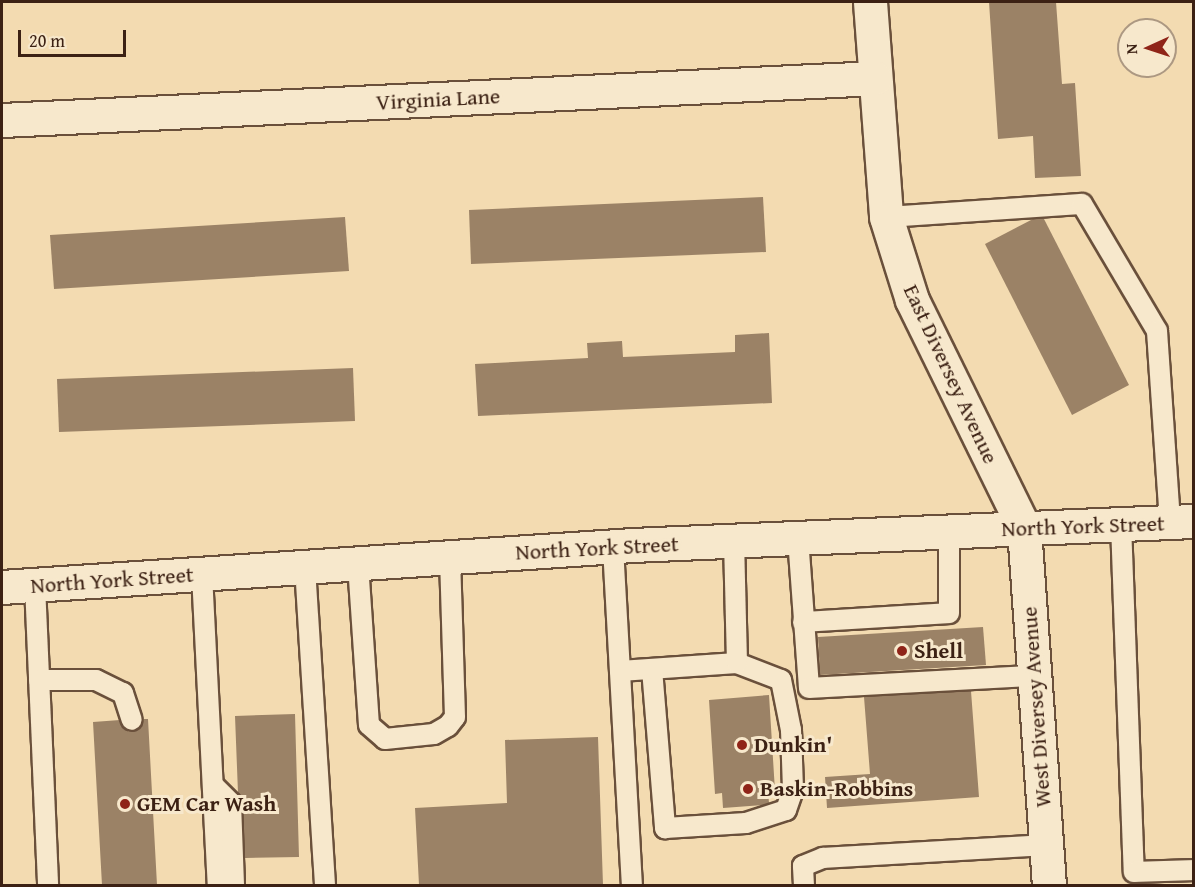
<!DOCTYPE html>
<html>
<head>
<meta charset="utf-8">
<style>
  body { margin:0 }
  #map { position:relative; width:1195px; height:887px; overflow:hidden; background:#f3dbb1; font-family:"Gentium Book Plus",serif }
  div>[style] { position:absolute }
  .building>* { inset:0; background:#9b8266 }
  .roads { filter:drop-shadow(2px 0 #6a503b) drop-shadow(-2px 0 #6a503b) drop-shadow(0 2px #6a503b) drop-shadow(0 -2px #6a503b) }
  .service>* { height:20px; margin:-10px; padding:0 10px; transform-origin:10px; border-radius:10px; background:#f7e8cc }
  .minor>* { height:33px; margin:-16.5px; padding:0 16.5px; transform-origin:16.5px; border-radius:16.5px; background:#f7e8cc }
  .secondary>* { height:33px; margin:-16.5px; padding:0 16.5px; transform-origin:16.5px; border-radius:16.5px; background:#f7e8cc }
  .dots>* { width:16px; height:16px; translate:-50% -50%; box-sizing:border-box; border:3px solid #f7e8cc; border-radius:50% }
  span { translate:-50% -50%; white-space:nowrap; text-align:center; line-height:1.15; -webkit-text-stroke:6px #f7e8cc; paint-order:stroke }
  .street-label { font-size:22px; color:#3c2114 }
  .poi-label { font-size:22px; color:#3c2114; font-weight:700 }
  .left { translate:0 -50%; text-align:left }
  .frame { position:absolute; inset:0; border:3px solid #3c2114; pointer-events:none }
  .north { position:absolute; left:1117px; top:18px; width:60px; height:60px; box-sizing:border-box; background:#f7e8cc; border:2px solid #ac9882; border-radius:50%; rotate:267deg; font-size:16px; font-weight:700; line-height:24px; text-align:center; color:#3c2114 }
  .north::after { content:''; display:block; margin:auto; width:21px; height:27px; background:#8f2418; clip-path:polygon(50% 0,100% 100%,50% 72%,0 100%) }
  .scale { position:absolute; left:18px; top:30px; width:108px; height:27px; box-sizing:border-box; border:3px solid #3c2114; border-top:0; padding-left:8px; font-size:18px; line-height:21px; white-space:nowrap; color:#3c2114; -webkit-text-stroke:4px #f7e8cc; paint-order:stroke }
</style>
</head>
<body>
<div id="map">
  <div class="building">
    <div style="clip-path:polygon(989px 2px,1056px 2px,1062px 84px,1075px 83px,1081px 176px,1035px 178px,1033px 136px,998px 139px)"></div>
    <div style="clip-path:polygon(763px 197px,766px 252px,471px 264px,469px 210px)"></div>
    <div style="clip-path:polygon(345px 217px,349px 271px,54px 289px,50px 235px)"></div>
    <div style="clip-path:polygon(1033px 219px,1044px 219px,1129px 385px,1072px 415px,985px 244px)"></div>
    <div style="clip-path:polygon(769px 333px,772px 403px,478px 416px,475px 364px,588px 358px,587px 343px,622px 341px,623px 357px,735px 352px,735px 335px)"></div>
    <div style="clip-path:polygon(353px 368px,355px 421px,59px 432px,57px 379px)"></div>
    <div style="clip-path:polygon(983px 627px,986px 665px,820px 675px,818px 637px)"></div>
    <div style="clip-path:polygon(971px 691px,979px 797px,827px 808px,825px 777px,870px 774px,864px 697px)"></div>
    <div style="clip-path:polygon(769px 695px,775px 791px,768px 791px,769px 803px,763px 805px,723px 808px,722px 793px,715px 794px,709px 700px)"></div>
    <div style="clip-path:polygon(295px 714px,299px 857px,245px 858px,243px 803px,238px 793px,235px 716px)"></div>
    <div style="clip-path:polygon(144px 719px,148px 719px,157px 885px,102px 885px,93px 722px,120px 720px,124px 729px,130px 732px,141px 728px)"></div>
    <div style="clip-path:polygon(598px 737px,603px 885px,419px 885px,415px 808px,507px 803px,505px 740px)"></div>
  </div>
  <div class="roads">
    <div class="service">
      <div style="left:886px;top:217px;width:196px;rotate:-3.8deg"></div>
      <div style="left:1082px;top:204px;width:147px;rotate:59.4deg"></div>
      <div style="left:1157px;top:331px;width:191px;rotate:86.1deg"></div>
      <div style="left:1121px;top:524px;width:348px;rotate:87.9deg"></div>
      <div style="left:1134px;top:872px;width:60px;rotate:-1.9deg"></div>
      <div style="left:798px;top:538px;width:150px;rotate:85.8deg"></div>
      <div style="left:809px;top:688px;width:225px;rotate:-3.1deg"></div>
      <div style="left:613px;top:547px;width:340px;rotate:86.8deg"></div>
      <div style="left:358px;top:564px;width:161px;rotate:86.1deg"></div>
      <div style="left:369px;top:725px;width:21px;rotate:41deg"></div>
      <div style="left:385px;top:739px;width:49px;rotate:-5.8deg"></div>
      <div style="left:434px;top:734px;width:16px;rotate:-30deg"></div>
      <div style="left:448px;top:726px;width:11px;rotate:-52deg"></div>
      <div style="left:455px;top:717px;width:160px;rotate:-91.8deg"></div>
      <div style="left:305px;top:567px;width:320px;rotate:86.4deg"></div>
      <div style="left:202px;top:574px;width:312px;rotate:87.1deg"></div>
      <div style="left:35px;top:585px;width:301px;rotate:87.5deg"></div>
      <div style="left:803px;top:622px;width:146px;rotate:-3.5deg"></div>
      <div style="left:949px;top:613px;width:82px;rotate:-90deg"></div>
      <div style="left:652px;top:669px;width:160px;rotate:85.3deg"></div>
      <div style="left:665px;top:828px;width:81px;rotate:-3.5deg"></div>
      <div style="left:746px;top:823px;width:42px;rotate:-18deg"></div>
      <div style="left:786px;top:810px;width:21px;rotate:-71deg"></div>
      <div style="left:793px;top:790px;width:60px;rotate:-91.9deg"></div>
      <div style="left:791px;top:730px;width:51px;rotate:-101.3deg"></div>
      <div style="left:781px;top:680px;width:47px;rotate:-158.9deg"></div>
      <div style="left:620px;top:671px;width:117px;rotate:-3.9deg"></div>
      <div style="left:737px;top:663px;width:122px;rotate:-91.4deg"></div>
      <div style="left:39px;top:680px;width:57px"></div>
      <div style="left:96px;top:680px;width:30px;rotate:26deg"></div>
      <div style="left:123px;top:693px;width:28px;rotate:72deg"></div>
      <div style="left:213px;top:785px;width:25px;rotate:45deg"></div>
      <div style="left:231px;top:803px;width:83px;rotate:87.9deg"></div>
      <div style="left:804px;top:886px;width:20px;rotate:-93deg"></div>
      <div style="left:803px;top:866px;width:22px;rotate:-22deg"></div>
      <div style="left:823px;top:858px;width:223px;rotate:-3.3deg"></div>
    </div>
    <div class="minor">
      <div style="left:870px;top:2px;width:216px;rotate:85.7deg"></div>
      <div style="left:886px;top:217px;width:87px;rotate:72.6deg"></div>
      <div style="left:912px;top:300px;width:254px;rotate:63.8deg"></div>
      <div style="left:1024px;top:528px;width:359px;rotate:86deg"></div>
      <div style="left:2px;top:120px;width:874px;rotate:-2.75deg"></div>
    </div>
    <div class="secondary">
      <div style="left:2px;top:587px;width:631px;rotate:-3.81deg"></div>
      <div style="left:632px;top:545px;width:563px;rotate:-2.45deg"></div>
    </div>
  </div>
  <div class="dots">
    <div style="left:902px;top:651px;background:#8f2418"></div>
    <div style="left:742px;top:745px;background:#8f2418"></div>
    <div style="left:748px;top:789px;background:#8f2418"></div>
    <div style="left:125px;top:804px;background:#8f2418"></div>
  </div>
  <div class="street-label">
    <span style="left:438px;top:99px;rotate:-3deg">Virginia Lane</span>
    <span style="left:951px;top:374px;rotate:65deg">East Diversey Avenue</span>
    <span style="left:1083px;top:526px;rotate:-2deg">North York Street</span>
    <span style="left:597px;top:548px;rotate:-3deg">North York Street</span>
    <span style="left:112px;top:580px;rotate:-4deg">North York Street</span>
    <span style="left:1036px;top:707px;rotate:-94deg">West Diversey Avenue</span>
  </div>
  <div class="poi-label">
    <span class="left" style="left:914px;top:651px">Shell</span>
    <span class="left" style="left:754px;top:745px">Dunkin'</span>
    <span class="left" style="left:760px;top:789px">Baskin-Robbins</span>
    <span class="left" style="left:137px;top:804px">GEM Car Wash</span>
  </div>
  <div class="frame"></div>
  <div class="north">N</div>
  <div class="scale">20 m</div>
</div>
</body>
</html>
